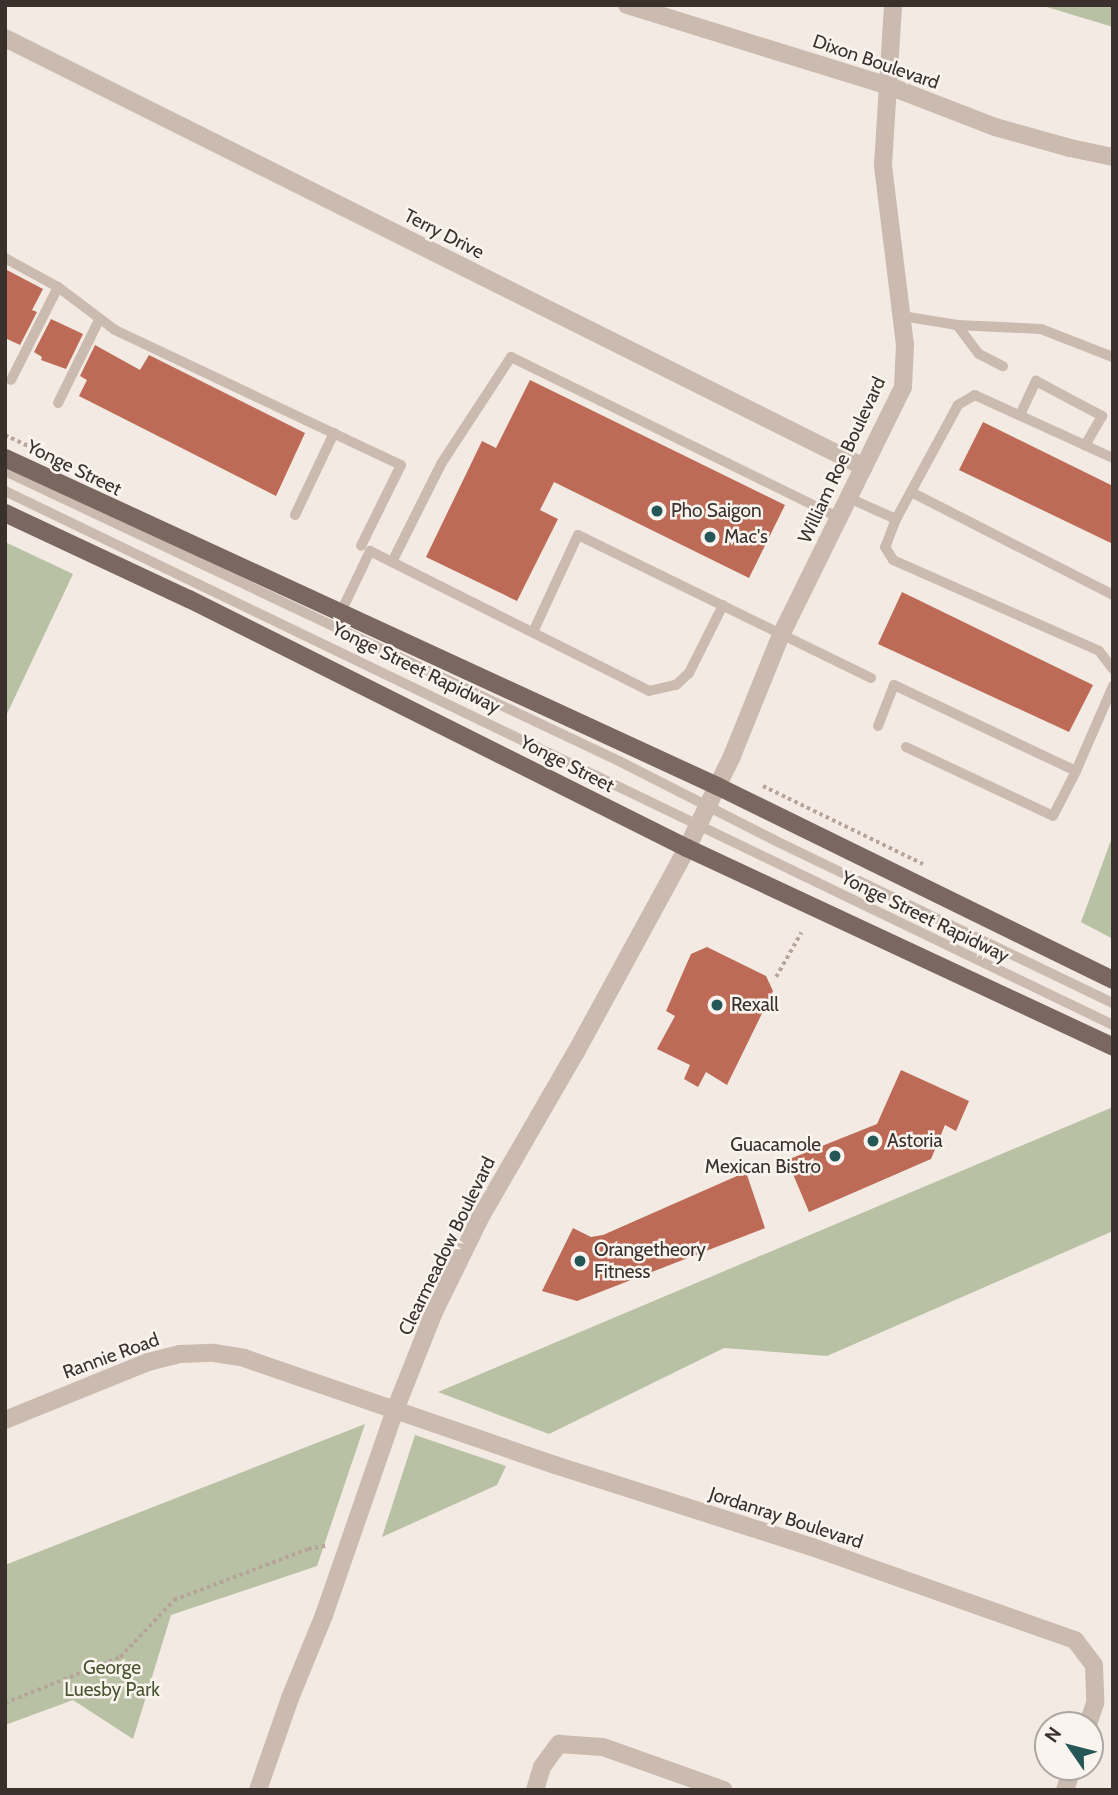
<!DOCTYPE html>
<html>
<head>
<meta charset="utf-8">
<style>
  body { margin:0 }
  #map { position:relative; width:1118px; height:1795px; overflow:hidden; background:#f2eae3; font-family:Cabin,sans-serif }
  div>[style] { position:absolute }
  .green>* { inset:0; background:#b8c1a3 }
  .building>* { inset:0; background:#bd6b56 }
  .path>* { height:3.5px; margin-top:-1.75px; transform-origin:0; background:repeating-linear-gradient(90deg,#b6a499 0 3.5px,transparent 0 7px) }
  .service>* { height:10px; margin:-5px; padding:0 5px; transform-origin:5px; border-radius:5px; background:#cabaaf }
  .minor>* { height:18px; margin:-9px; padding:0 9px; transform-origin:9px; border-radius:9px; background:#cabaaf }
  .tertiary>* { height:18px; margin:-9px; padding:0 9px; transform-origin:9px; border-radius:9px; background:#cabaaf }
  .primary>* { height:18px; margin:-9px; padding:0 9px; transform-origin:9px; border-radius:9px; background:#7a675f }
  .dots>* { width:19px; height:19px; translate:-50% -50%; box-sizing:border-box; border:4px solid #faf4ef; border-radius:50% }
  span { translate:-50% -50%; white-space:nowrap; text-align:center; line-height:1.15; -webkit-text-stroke:5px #faf4ef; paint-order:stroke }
  .street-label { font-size:19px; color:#3a302c }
  .poi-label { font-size:19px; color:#3a302c }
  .left { translate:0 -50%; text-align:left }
  .right { translate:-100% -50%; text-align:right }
  .park-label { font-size:19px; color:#4a5632 }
  .frame { position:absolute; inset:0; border:7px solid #3a302c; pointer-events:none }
  .north { position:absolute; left:1034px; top:1711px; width:70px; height:70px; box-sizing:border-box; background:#faf4ef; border:2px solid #ada6a1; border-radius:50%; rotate:305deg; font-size:19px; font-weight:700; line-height:28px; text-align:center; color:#3a302c }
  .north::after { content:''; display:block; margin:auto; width:24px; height:32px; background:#255758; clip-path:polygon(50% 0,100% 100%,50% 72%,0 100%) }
</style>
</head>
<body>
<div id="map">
  <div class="green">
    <div style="clip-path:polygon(1040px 5px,1113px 5px,1113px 27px)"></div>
    <div style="clip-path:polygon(5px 542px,73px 574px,5px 718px)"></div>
    <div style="clip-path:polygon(1113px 835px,1113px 939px,1081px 922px)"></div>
    <div style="clip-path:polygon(1113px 1107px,1113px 1231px,827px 1356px,724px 1348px,549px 1434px,438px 1392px)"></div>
    <div style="clip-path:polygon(365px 1424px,317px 1566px,171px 1615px,133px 1739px,73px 1700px,5px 1725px,5px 1565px)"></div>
    <div style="clip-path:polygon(415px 1435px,506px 1466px,497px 1485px,382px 1537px)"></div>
  </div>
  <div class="building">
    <div style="clip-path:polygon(5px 269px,43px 289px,32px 310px,37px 312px,20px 345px,5px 338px)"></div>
    <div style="clip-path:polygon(51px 319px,83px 334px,66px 369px,41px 360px,42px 357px,34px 352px)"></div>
    <div style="clip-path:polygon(95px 345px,140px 370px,149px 355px,305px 433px,276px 496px,79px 396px,87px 380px,80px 376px)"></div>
    <div style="clip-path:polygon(530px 380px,785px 505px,749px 578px,554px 482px,540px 510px,558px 519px,517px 601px,426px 557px,482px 441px,496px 448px)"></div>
    <div style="clip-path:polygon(983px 422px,1113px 486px,1113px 544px,959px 470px)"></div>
    <div style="clip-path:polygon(902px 592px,1093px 685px,1069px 732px,878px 644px)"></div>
    <div style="clip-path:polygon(707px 947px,766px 976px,773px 991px,727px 1085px,706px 1072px,698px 1087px,684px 1079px,690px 1065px,657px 1049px,675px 1016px,666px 1011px,691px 954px)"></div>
    <div style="clip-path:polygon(901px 1070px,969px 1101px,956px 1131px,945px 1125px,931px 1159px,809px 1212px,787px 1160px,877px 1124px)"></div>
    <div style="clip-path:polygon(746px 1172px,765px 1228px,577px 1301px,542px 1291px,573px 1228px,591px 1237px,603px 1235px)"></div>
  </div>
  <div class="path">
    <div style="left:5px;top:435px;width:44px;rotate:25.4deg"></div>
    <div style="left:763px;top:786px;width:178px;rotate:26deg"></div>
    <div style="left:776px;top:977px;width:51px;rotate:-60.4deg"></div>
    <div style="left:5px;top:1703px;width:124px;rotate:-21.8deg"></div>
    <div style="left:120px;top:1657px;width:79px;rotate:-46.5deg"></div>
    <div style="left:174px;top:1600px;width:143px;rotate:-20.8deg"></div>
    <div style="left:308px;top:1549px;width:20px;rotate:-11deg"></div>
  </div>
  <div class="service">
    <div style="left:5px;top:258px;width:60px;rotate:28.7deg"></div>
    <div style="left:58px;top:287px;width:104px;rotate:116.8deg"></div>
    <div style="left:58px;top:287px;width:71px;rotate:37deg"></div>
    <div style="left:115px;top:330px;width:316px;rotate:25.3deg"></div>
    <div style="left:401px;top:465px;width:90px;rotate:116.3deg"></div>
    <div style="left:902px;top:316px;width:56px;rotate:9.3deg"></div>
    <div style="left:957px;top:325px;width:36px;rotate:53deg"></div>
    <div style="left:979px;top:354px;width:27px;rotate:27deg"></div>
    <div style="left:957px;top:325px;width:84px;rotate:2.7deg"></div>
    <div style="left:1041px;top:329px;width:77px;rotate:21.3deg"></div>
    <div style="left:58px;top:403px;width:93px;rotate:-63.7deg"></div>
    <div style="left:1020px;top:415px;width:38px;rotate:-65deg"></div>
    <div style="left:1036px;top:381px;width:75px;rotate:27.9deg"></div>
    <div style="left:1102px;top:416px;width:34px;rotate:120deg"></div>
    <div style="left:1113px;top:458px;width:152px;rotate:-155.5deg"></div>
    <div style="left:975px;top:395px;width:20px;rotate:150deg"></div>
    <div style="left:958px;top:405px;width:130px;rotate:118.5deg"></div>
    <div style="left:896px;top:519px;width:30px;rotate:111deg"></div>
    <div style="left:885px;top:547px;width:15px;rotate:58deg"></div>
    <div style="left:893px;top:560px;width:225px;rotate:23.8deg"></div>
    <div style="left:1099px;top:651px;width:23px;rotate:52deg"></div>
    <div style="left:5px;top:471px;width:679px;rotate:25.28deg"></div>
    <div style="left:619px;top:761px;width:178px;rotate:27deg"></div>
    <div style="left:778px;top:842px;width:372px;rotate:25.7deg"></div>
    <div style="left:5px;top:491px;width:1230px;rotate:25.73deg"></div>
    <div style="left:911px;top:492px;width:227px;rotate:27deg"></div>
    <div style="left:849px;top:498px;width:51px;rotate:24.1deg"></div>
    <div style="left:295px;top:515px;width:91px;rotate:-64.6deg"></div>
    <div style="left:392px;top:562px;width:110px;rotate:-63.4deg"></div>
    <div style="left:441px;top:464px;width:128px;rotate:-56.8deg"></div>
    <div style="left:511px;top:357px;width:365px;rotate:26.1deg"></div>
    <div style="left:340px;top:614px;width:70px;rotate:-64.5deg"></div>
    <div style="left:370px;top:551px;width:312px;rotate:26.6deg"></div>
    <div style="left:649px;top:691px;width:28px;rotate:-13deg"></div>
    <div style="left:676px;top:685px;width:18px;rotate:-43deg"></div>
    <div style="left:689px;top:673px;width:76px;rotate:-63.4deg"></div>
    <div style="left:533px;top:632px;width:107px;rotate:-65.1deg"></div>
    <div style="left:578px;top:535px;width:326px;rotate:26deg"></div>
    <div style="left:878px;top:726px;width:44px;rotate:-68.7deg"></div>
    <div style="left:894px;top:685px;width:201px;rotate:25.3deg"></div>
    <div style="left:1076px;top:771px;width:93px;rotate:-66.5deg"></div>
    <div style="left:906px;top:747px;width:162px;rotate:25.1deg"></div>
    <div style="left:1053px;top:816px;width:51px;rotate:-62.9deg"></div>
  </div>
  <div class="minor">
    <div style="left:627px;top:5px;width:274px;rotate:17.2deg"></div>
    <div style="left:889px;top:86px;width:114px;rotate:21.1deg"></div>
    <div style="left:995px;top:127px;width:78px;rotate:15.6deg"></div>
    <div style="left:1070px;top:148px;width:44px;rotate:11.8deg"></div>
    <div style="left:5px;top:38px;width:960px;rotate:26.54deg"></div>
    <div style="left:5px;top:1420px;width:154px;rotate:-22.1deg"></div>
    <div style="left:148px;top:1362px;width:33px;rotate:-14deg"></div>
    <div style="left:180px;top:1354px;width:34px;rotate:-2deg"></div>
    <div style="left:214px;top:1353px;width:30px;rotate:9deg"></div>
    <div style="left:244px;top:1358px;width:329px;rotate:19deg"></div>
    <div style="left:555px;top:1465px;width:270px;rotate:17.7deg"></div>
    <div style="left:812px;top:1547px;width:279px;rotate:19.5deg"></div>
    <div style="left:1075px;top:1640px;width:31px;rotate:53deg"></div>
    <div style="left:1094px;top:1665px;width:38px;rotate:88deg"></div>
    <div style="left:1095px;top:1703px;width:23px;rotate:108deg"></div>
    <div style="left:535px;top:1790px;width:24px;rotate:-73deg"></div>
    <div style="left:542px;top:1767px;width:29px;rotate:-54deg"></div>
    <div style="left:559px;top:1744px;width:44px;rotate:3.9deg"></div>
    <div style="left:603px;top:1747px;width:128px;rotate:19.6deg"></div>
    <div style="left:1065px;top:1790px;width:24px;rotate:-71deg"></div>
  </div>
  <div class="tertiary">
    <div style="left:258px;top:1790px;width:97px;rotate:-70.8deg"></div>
    <div style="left:290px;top:1698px;width:90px;rotate:-67.7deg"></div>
    <div style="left:324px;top:1615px;width:217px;rotate:-70.9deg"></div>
    <div style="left:395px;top:1410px;width:105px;rotate:-68.3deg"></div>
    <div style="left:434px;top:1312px;width:105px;rotate:-63.9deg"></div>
    <div style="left:480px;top:1218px;width:192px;rotate:-60deg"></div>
    <div style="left:576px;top:1052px;width:232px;rotate:-61.4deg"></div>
    <div style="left:687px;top:848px;width:102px;rotate:-63.9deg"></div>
    <div style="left:732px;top:756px;width:131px;rotate:-68deg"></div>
    <div style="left:781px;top:635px;width:276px;rotate:-63.8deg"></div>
    <div style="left:903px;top:387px;width:42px;rotate:-87.3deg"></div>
    <div style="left:905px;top:345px;width:181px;rotate:-97deg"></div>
    <div style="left:883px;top:165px;width:160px;rotate:-86.4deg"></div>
  </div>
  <div class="primary">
    <div style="left:5px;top:458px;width:784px;rotate:24.73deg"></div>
    <div style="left:717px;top:786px;width:441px;rotate:26.1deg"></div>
    <div style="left:5px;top:513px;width:203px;rotate:25.1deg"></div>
    <div style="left:189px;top:599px;width:557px;rotate:26.57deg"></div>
    <div style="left:687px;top:848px;width:470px;rotate:25deg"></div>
  </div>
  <div class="dots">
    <div style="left:657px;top:511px;background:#255758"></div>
    <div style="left:710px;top:537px;background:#255758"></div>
    <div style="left:717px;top:1005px;background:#255758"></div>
    <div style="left:873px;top:1141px;background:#255758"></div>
    <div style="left:835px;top:1156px;background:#255758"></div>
    <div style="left:580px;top:1261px;background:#255758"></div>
  </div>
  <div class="street-label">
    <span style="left:876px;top:62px;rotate:19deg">Dixon Boulevard</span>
    <span style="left:444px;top:234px;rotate:27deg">Terry Drive</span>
    <span style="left:842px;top:460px;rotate:-65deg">William Roe Boulevard</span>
    <span style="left:74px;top:468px;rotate:26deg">Yonge Street</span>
    <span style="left:416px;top:668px;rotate:26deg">Yonge Street Rapidway</span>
    <span style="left:567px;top:764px;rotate:27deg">Yonge Street</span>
    <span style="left:925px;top:917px;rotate:26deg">Yonge Street Rapidway</span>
    <span style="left:447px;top:1246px;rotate:-64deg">Clearmeadow Boulevard</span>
    <span style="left:111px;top:1356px;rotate:-20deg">Rannie Road</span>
    <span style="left:786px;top:1518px;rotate:18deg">Jordanray Boulevard</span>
  </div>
  <div class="poi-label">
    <span class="left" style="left:671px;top:511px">Pho Saigon</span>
    <span class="left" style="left:724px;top:537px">Mac's</span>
    <span class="left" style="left:731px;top:1005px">Rexall</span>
    <span class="left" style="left:887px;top:1141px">Astoria</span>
    <span class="right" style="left:821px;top:1156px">Guacamole<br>Mexican Bistro</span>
    <span class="left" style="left:594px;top:1261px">Orangetheory<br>Fitness</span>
  </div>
  <div class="park-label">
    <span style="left:112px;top:1679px">George<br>Luesby Park</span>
  </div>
  <div class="frame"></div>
  <div class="north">N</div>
</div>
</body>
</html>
